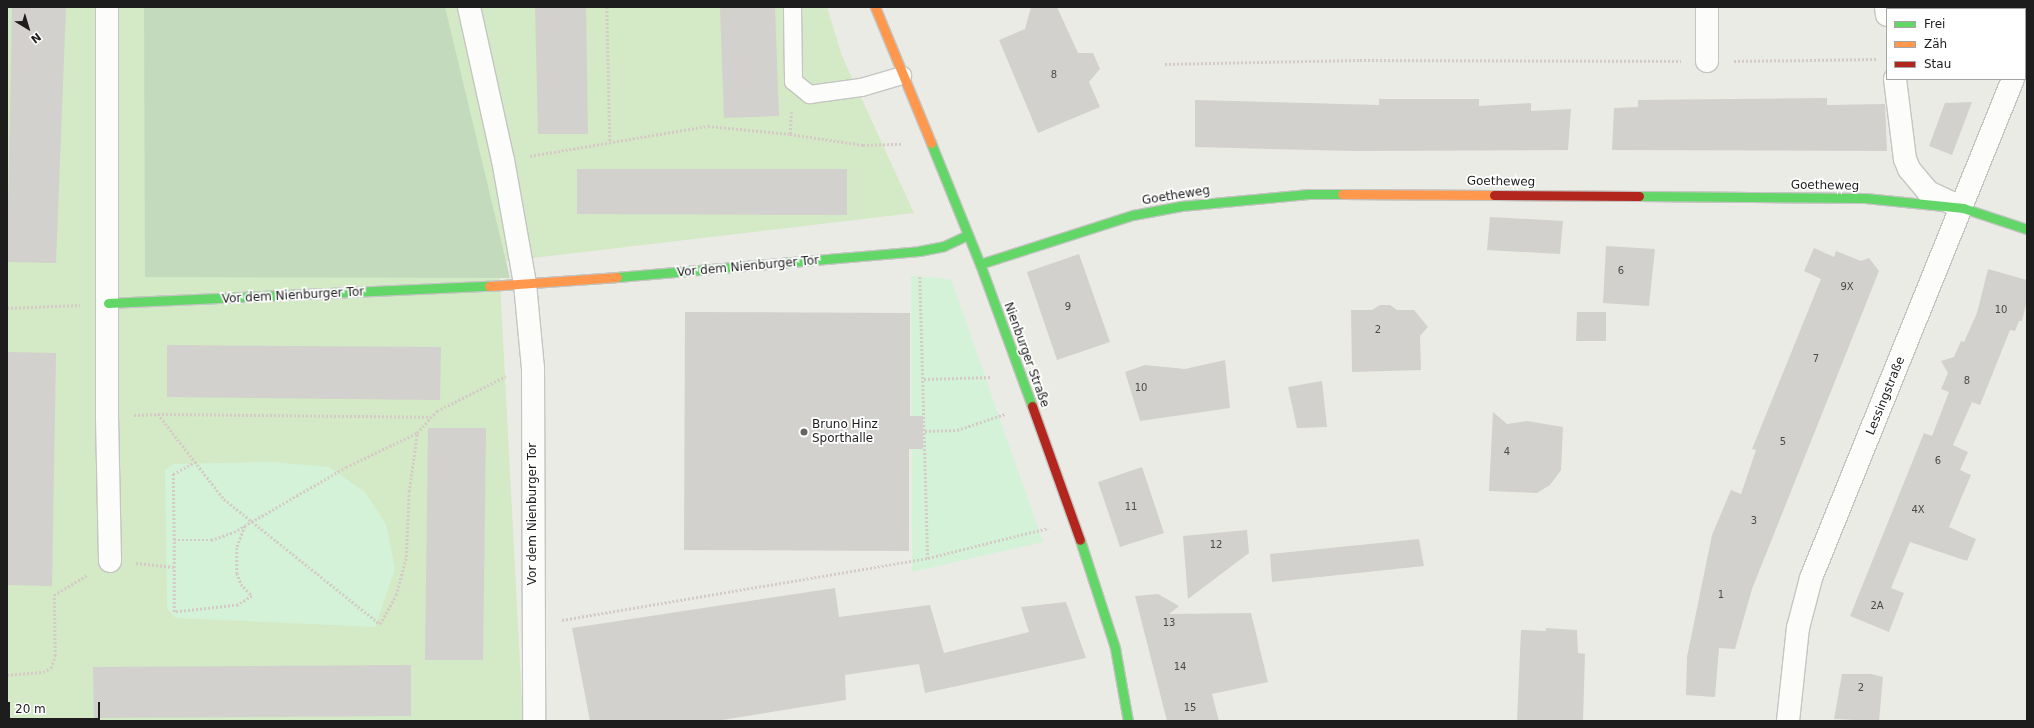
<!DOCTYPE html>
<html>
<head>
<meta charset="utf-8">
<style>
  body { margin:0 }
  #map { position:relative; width:2034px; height:728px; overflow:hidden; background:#ebebe6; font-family:"DejaVu Sans",sans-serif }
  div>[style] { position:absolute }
  .grass>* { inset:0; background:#d4e9c5 }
  .forest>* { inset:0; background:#c3dabc }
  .park>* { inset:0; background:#d4f2d8 }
  .building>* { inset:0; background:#d2d1cd }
  .path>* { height:2.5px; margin-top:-1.25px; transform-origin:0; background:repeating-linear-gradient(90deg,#d5cac6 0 2px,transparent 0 4px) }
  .roads { filter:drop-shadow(1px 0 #c4c4c2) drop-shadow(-1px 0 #c4c4c2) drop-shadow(0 1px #c4c4c2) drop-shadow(0 -1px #c4c4c2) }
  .lane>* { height:17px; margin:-8.5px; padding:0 8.5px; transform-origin:8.5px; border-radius:8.5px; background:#fcfcfb }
  .street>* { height:22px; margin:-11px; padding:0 11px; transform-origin:11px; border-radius:11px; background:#fcfcfb }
  .fast>* { height:9px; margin:-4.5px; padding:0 4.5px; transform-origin:4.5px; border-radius:4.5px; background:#63d668 }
  .slow>* { height:9px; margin:-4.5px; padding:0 4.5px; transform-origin:4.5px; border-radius:4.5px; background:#ff974d }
  .jam>* { height:9px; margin:-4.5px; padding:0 4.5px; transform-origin:4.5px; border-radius:4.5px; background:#b3261e }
  .dots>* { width:11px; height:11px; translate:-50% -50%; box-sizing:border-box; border:2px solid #fff; border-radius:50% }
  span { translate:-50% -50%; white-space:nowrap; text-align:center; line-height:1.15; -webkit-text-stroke:3.5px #fff; paint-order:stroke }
  .number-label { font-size:10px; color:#4a4a49 }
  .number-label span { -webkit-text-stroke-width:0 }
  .street-label { font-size:12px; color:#1d1d1d }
  .poi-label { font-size:12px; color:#1d1d1d }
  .left { translate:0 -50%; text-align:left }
  .frame { position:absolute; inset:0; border:8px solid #1d1d1d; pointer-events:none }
  .legend { position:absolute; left:1886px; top:8px; width:140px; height:72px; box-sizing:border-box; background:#fff; border:1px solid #a5a5a5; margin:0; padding:5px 7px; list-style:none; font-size:12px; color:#1d1d1d }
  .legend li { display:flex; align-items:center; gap:8px; height:20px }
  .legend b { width:20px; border:1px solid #a5a5a5 }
  .north { position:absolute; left:8px; top:8px; width:40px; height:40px; -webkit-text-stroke:3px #fff; paint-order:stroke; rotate:142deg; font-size:11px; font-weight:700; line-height:16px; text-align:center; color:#1d1d1d }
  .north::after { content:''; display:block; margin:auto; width:14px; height:18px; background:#1d1d1d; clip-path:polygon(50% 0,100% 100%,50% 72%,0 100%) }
  .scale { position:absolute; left:8px; top:702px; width:92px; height:18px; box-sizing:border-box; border:2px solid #1d1d1d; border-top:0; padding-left:5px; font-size:12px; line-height:14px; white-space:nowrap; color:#1d1d1d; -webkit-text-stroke:3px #fff; paint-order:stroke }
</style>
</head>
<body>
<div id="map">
  <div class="grass">
    <div style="clip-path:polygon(7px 7px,827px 7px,842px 56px,914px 213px,499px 262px,523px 721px,7px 721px)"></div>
  </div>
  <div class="forest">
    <div style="clip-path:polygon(144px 7px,445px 7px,510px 278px,145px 277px)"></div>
  </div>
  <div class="park">
    <div style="clip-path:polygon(911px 276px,951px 279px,1043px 542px,912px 572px)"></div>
    <div style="clip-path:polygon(272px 462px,329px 467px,365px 492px,386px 524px,395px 569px,375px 627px,176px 618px,167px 609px,165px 470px,174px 464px)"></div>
  </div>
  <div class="building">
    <div style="clip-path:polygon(12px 7px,66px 7px,56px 263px,7px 262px)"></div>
    <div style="clip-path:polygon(535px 7px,586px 7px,588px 134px,538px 134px)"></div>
    <div style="clip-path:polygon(720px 7px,775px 7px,779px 116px,724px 118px)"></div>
    <div style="clip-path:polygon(1031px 7px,1057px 7px,1078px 53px,1093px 53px,1100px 69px,1089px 82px,1100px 107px,1038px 133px,999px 40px,1025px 29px)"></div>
    <div style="clip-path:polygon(1827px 98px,1827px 105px,1885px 104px,1887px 151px,1612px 150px,1614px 108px,1638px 107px,1638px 100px)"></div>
    <div style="clip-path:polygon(1379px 99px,1479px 99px,1479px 106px,1531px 103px,1531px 111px,1571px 109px,1568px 150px,1355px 151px,1195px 147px,1195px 100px,1379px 105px)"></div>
    <div style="clip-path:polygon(1972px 102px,1952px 155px,1929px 146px,1945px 103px)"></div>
    <div style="clip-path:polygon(577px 169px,847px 169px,847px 215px,577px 214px)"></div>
    <div style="clip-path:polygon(1490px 217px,1563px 221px,1560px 254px,1487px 250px)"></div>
    <div style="clip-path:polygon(1606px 246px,1655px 249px,1649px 306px,1603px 303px)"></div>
    <div style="clip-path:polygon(1814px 248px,1834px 257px,1836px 251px,1861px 261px,1869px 258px,1879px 271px,1752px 589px,1735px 649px,1719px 648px,1715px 697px,1686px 695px,1687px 657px,1712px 535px,1731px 490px,1741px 494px,1756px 450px,1752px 449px,1821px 279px,1804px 271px)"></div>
    <div style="clip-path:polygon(1079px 254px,1110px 342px,1057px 360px,1027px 272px)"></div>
    <div style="clip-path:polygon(1988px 269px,2027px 280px,2027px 300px,2022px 321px,2019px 321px,2015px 331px,2010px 330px,1980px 405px,1972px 402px,1953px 445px,1968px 452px,1960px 470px,1971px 475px,1949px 527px,1976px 539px,1967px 561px,1910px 542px,1891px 588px,1904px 593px,1889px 632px,1850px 616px,1924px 433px,1932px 436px,1949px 392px,1941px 389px,1948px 373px,1941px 361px,1954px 357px,1961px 341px,1964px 342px,1977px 313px)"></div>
    <div style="clip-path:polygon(1380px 305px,1390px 305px,1397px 310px,1414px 310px,1428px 327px,1420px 336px,1421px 370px,1352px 372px,1351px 310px,1372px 310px)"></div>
    <div style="clip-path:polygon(685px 312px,910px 313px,910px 416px,923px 416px,923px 449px,909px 449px,909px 551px,684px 550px)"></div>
    <div style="clip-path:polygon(1577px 312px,1606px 312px,1606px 341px,1576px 341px)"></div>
    <div style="clip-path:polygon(167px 345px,441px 347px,440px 400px,167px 397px)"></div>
    <div style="clip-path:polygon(7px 352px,56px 353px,52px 586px,7px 585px)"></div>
    <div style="clip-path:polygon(1225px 360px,1230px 408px,1140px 421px,1125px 372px,1145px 365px,1185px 369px)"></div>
    <div style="clip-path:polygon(1322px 381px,1327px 427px,1297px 428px,1288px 387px)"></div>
    <div style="clip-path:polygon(1493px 412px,1507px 424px,1527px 421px,1563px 427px,1561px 470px,1550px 485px,1537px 493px,1489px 491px)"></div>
    <div style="clip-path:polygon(428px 428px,486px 428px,483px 660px,425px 660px)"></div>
    <div style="clip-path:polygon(1142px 467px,1164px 533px,1120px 547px,1098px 482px)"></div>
    <div style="clip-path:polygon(1247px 530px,1249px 553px,1188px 599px,1183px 536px)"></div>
    <div style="clip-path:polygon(1419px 539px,1424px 566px,1272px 582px,1270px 554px)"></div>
    <div style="clip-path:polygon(835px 588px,839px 617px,930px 605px,944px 653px,1029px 632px,1021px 607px,1066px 602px,1086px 658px,925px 693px,919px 664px,845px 675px,846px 700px,716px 721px,590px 721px,572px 628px)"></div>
    <div style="clip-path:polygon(1158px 594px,1179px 606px,1169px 614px,1251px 613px,1268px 682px,1212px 694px,1219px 721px,1167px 721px,1135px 596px)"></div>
    <div style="clip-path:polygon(1546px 628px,1577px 630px,1578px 653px,1585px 654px,1583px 721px,1517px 721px,1521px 630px,1546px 631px)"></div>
    <div style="clip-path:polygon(411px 665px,411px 716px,94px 718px,93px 667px)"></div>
    <div style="clip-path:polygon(1842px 674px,1871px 674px,1883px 677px,1879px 721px,1834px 719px)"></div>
  </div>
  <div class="path">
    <div style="left:607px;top:7px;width:136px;rotate:88.7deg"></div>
    <div style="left:1734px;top:61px;width:143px;rotate:-0.8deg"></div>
    <div style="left:1165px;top:64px;width:195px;rotate:-1.2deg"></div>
    <div style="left:1360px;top:60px;width:321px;rotate:0.2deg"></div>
    <div style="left:790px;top:134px;width:22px;rotate:-87deg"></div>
    <div style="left:530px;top:156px;width:181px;rotate:-9.6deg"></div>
    <div style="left:708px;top:126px;width:82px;rotate:5.6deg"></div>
    <div style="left:790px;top:134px;width:74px;rotate:8.6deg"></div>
    <div style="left:863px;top:145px;width:38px;rotate:-2deg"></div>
    <div style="left:920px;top:277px;width:281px;rotate:88.4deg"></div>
    <div style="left:7px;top:308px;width:73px;rotate:-2.4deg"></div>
    <div style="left:924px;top:379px;width:68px;rotate:-1.7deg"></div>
    <div style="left:158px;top:414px;width:273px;rotate:0.6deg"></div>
    <div style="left:134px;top:415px;width:24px;rotate:-2deg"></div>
    <div style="left:158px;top:414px;width:108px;rotate:52.2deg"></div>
    <div style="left:224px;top:499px;width:200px;rotate:38.7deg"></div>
    <div style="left:380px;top:624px;width:33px;rotate:-61deg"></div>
    <div style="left:396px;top:595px;width:39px;rotate:-75deg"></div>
    <div style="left:406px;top:557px;width:65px;rotate:-87.4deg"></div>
    <div style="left:409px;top:492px;width:59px;rotate:-82.1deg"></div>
    <div style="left:925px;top:431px;width:32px;rotate:-2deg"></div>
    <div style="left:957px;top:430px;width:51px;rotate:-18.4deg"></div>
    <div style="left:245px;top:526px;width:23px;rotate:110deg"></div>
    <div style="left:237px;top:548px;width:25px;rotate:90deg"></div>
    <div style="left:237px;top:573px;width:12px;rotate:70deg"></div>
    <div style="left:241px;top:584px;width:16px;rotate:47deg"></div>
    <div style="left:252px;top:596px;width:17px;rotate:147deg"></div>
    <div style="left:238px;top:605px;width:64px;rotate:173.8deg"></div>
    <div style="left:174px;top:612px;width:72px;rotate:-90deg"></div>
    <div style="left:174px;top:540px;width:37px"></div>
    <div style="left:211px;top:540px;width:24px;rotate:-19deg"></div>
    <div style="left:234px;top:532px;width:129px;rotate:-30.1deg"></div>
    <div style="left:346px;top:467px;width:79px;rotate:-25.6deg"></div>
    <div style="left:417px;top:433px;width:30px;rotate:-48deg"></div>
    <div style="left:437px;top:411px;width:77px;rotate:-26.9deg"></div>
    <div style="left:174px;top:540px;width:66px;rotate:-90.9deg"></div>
    <div style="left:173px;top:474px;width:26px;rotate:-28deg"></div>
    <div style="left:136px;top:563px;width:38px;rotate:6deg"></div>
    <div style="left:562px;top:620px;width:371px;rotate:-9.6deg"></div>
    <div style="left:928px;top:558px;width:124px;rotate:-14deg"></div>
    <div style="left:7px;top:675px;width:36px;rotate:-5deg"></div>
    <div style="left:43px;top:672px;width:9px;rotate:-27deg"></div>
    <div style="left:51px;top:668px;width:13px;rotate:-72deg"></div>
    <div style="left:55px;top:656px;width:61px;rotate:-90.9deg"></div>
    <div style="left:54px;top:595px;width:39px;rotate:-31deg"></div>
  </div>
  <div class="roads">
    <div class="lane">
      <div style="left:792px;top:7px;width:74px;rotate:89.2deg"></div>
      <div style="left:793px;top:81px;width:21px;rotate:39deg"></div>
      <div style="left:809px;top:94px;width:52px;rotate:-7.7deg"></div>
      <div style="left:861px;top:87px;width:43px;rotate:-16.3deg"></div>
    </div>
    <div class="street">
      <div style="left:107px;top:7px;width:410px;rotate:90deg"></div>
      <div style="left:107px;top:417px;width:144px;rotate:88.8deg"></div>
      <div style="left:469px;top:7px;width:157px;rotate:77.5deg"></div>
      <div style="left:503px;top:160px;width:126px;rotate:79.9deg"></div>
      <div style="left:525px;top:284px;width:84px;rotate:84.6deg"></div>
      <div style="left:533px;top:368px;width:353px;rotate:89.8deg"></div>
      <div style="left:1707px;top:7px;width:54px;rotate:90deg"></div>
      <div style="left:1886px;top:7px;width:8px;rotate:83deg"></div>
      <div style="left:2025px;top:49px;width:6px;rotate:-72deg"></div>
      <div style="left:1895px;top:79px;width:81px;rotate:82.9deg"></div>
      <div style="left:1905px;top:159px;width:11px;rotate:68deg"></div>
      <div style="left:1909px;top:169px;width:30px;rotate:50deg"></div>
      <div style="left:1928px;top:192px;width:35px;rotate:25deg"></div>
      <div style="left:1788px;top:721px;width:94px;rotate:-83.9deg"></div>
      <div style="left:1798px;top:628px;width:52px;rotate:-75.4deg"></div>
      <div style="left:1811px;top:578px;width:538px;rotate:-67.96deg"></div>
    </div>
    <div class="fast">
      <div style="left:931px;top:143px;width:131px;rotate:68deg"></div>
      <div style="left:980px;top:264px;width:151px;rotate:69.9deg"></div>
      <div style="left:1639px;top:196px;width:226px;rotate:0.5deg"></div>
      <div style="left:1865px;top:198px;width:99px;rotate:5.8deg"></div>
      <div style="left:1963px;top:208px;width:67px;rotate:18.2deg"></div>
      <div style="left:980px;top:264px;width:161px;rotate:-17.8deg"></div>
      <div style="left:1133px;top:215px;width:49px;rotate:-10.6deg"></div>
      <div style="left:1181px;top:206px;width:128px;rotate:-5.4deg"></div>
      <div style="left:1308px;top:194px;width:34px"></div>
      <div style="left:617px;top:277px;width:303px;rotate:-4.9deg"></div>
      <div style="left:919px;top:251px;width:25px;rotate:-11deg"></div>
      <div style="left:944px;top:246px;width:26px;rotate:-25deg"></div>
      <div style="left:108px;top:303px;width:381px;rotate:-2.6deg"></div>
      <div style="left:1080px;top:540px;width:114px;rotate:72deg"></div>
      <div style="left:1115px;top:648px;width:74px;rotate:79.9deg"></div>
    </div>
    <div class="slow">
      <div style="left:875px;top:7px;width:147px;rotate:67.6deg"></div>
      <div style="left:1342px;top:194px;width:152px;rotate:0.4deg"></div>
      <div style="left:489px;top:286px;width:128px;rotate:-4deg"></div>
    </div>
    <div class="jam">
      <div style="left:1494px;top:195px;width:145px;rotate:0.4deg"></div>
      <div style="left:1032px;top:406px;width:142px;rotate:70.3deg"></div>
    </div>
  </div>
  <div class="dots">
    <div style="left:804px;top:432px;background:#656563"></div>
  </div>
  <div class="number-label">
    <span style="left:1054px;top:75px">8</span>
    <span style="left:1621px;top:271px">6</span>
    <span style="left:1847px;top:287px">9X</span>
    <span style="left:1068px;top:307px">9</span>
    <span style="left:2001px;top:310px">10</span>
    <span style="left:1378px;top:330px">2</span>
    <span style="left:1816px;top:359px">7</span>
    <span style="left:1967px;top:381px">8</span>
    <span style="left:1141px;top:388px">10</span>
    <span style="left:1783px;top:442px">5</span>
    <span style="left:1507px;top:452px">4</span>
    <span style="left:1938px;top:461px">6</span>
    <span style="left:1131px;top:507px">11</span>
    <span style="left:1918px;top:510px">4X</span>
    <span style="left:1754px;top:521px">3</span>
    <span style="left:1216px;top:545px">12</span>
    <span style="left:1721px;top:595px">1</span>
    <span style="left:1877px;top:606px">2A</span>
    <span style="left:1169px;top:623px">13</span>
    <span style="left:1180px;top:667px">14</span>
    <span style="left:1861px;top:688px">2</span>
    <span style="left:1190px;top:708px">15</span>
  </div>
  <div class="street-label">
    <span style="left:1501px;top:182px;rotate:1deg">Goetheweg</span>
    <span style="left:1825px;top:186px;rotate:1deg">Goetheweg</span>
    <span style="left:1176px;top:196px;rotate:-9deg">Goetheweg</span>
    <span style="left:748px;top:267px;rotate:-5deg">Vor dem Nienburger Tor</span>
    <span style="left:293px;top:296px;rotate:-3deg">Vor dem Nienburger Tor</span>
    <span style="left:1026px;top:355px;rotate:70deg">Nienburger Straße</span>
    <span style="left:1886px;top:396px;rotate:-68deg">Lessingstraße</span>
    <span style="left:533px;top:514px;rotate:-90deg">Vor dem Nienburger Tor</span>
  </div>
  <div class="poi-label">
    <span class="left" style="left:812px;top:432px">Bruno Hinz<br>Sporthalle</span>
  </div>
  <div class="frame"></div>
  <ul class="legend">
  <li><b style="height:5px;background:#63d668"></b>Frei</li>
  <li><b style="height:5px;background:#ff974d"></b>Zäh</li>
  <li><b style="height:5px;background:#b3261e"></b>Stau</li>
  </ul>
  <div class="north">N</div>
  <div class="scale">20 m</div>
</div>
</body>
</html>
